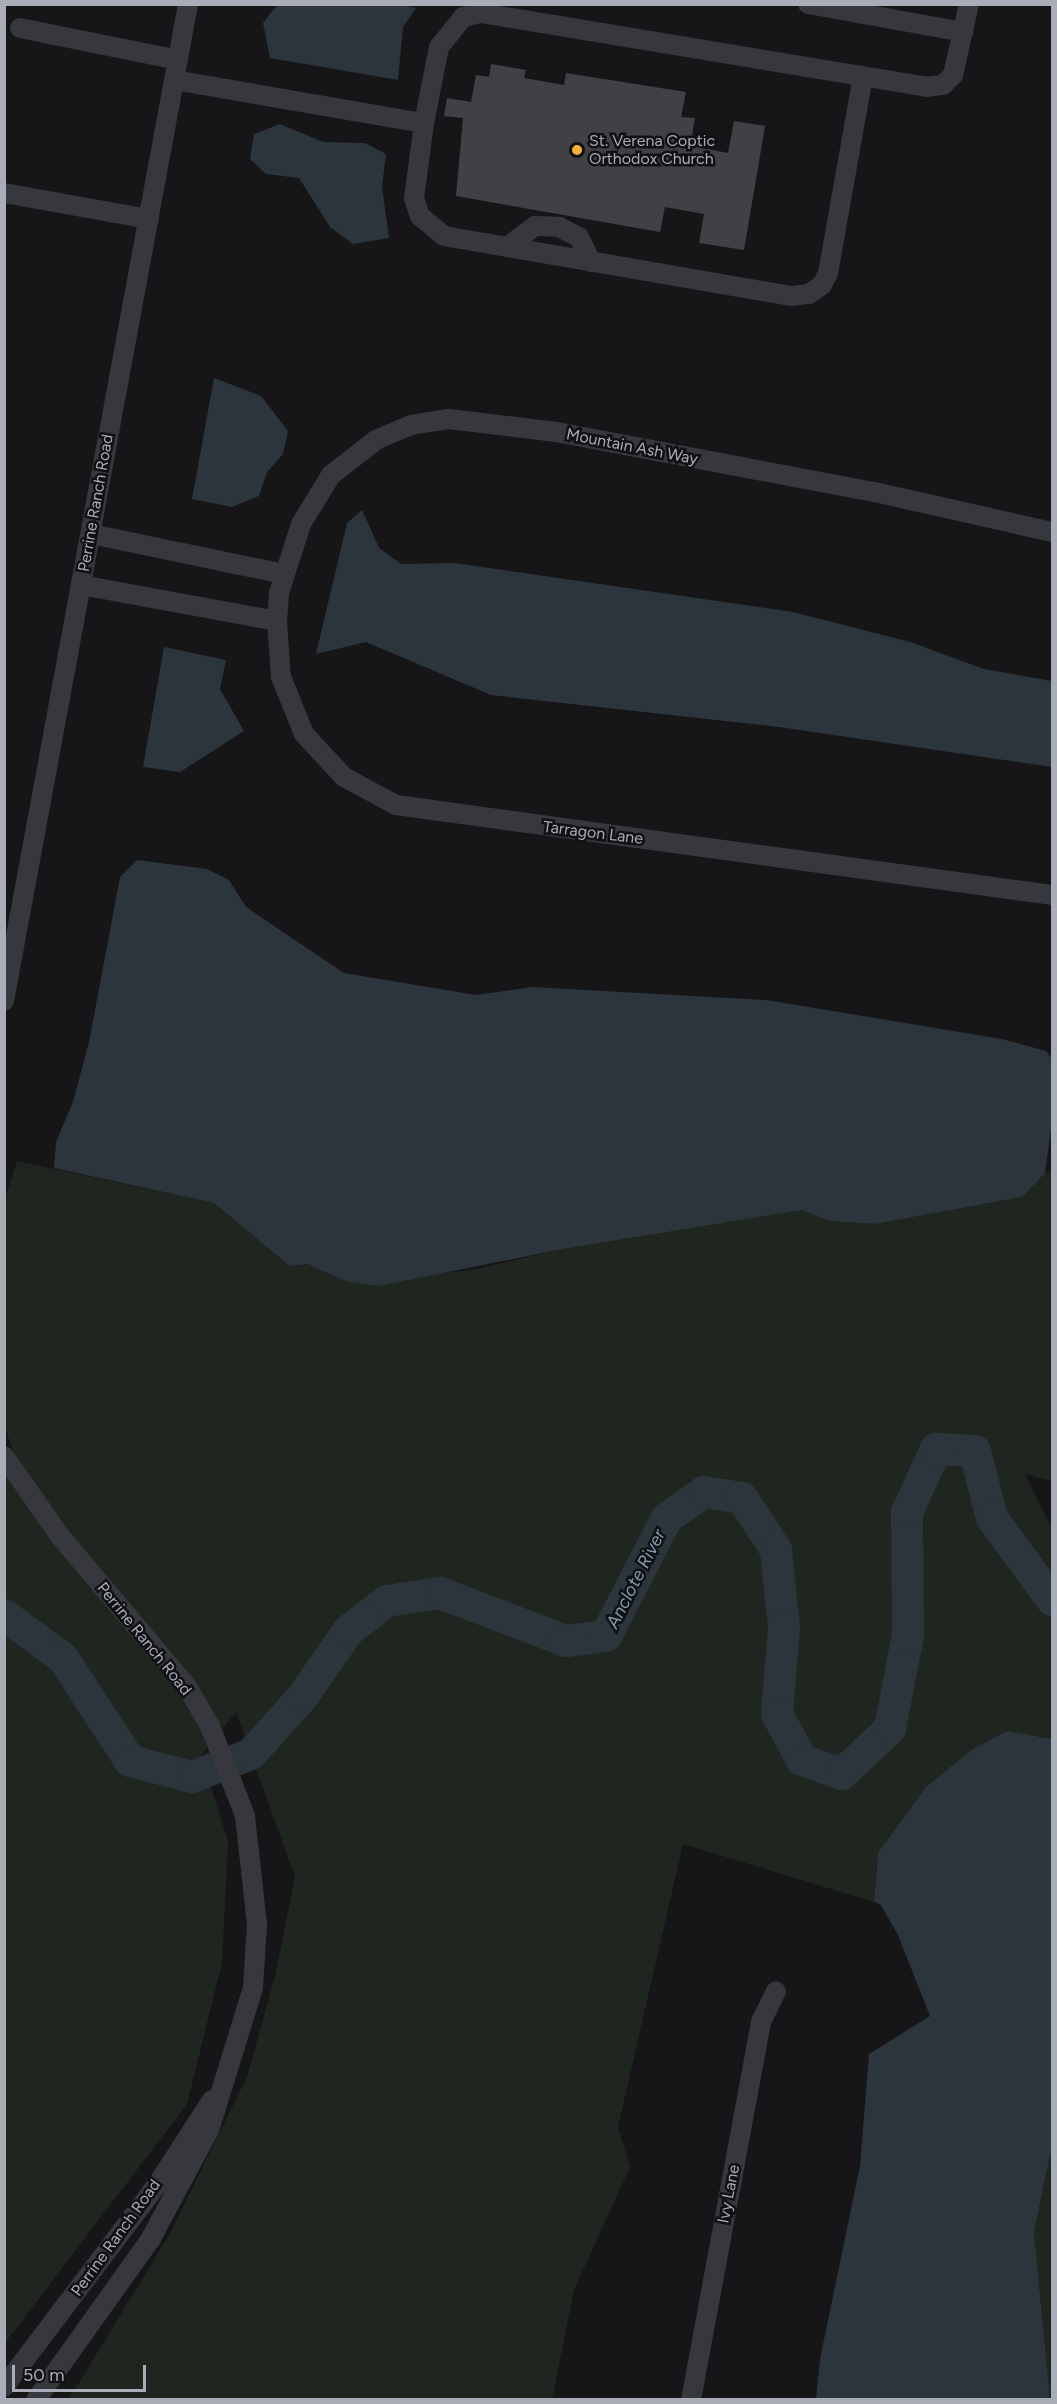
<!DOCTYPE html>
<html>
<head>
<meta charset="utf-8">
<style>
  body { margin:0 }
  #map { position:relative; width:1057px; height:2404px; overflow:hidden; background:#161618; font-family:Figtree,sans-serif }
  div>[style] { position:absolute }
  .green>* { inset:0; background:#1e261f }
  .water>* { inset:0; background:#2c353c }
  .river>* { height:32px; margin:-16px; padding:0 16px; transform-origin:16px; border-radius:16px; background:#2c353c }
  .building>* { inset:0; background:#404145 }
  .minor>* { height:20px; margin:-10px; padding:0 10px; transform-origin:10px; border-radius:10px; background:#37383d }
  .dots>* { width:16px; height:16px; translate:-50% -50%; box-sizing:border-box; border:3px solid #111113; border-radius:50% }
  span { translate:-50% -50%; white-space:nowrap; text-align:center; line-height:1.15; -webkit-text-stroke:5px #111113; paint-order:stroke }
  .poi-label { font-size:16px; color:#a8adb8 }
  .left { translate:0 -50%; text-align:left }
  .street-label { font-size:16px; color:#a8adb8 }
  .water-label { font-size:18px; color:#7f9bb3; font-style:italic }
  .frame { position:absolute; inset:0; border:6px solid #a8adb8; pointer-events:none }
  .scale { position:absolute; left:12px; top:2365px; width:134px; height:27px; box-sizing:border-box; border:3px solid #a8adb8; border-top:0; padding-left:8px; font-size:18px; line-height:21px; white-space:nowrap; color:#a8adb8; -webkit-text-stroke:4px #111113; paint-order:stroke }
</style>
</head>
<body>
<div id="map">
  <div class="green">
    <div style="clip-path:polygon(17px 1161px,214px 1203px,290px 1266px,308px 1264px,345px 1281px,473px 1270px,563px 1249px,802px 1210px,829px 1221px,875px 1224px,1022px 1197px,1043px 1173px,1052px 1172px,1052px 1481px,1025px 1474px,1052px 1529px,1052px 1739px,1007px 1731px,878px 1853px,874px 1902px,683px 1844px,618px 2127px,630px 2167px,574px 2290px,552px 2399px,69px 2399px,168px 2237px,247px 2077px,275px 1976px,295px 1877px,236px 1712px,223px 1728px,68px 1531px,13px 1451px,4px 1424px,4px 1202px)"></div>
    <div style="clip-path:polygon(4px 1473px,52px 1541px,178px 1692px,201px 1730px,208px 1746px,201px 1756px,228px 1841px,222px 1963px,187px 2104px,5px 2343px)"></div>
    <div style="clip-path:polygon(1052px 2146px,1052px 2399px,1050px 2399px,1034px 2232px)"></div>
  </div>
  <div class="water">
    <div style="clip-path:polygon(402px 5px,416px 8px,403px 27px,398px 80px,270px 58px,263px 23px,277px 5px)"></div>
    <div style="clip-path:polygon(280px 124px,323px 142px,365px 143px,386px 154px,382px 187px,389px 238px,353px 244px,330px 227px,299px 178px,266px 174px,250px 159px,254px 134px)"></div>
    <div style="clip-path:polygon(214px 378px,261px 396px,288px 431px,283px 454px,267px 472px,259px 496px,232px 507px,192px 499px)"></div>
    <div style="clip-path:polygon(362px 510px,379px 548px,401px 564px,454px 563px,793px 612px,910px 642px,984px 669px,1052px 681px,1052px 767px,779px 727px,491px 695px,366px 642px,316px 654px,347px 523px)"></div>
    <div style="clip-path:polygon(164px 647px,226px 660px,220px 689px,244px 731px,180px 772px,143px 767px)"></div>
    <div style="clip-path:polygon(137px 860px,207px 869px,229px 880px,246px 907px,344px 973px,476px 995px,533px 987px,766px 1000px,1002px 1039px,1046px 1051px,1052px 1059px,1052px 1122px,1045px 1173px,1022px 1197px,875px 1224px,829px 1221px,802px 1210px,563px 1249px,378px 1286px,345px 1281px,308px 1264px,290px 1266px,214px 1203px,54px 1168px,56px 1142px,73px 1102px,89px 1042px,120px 877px)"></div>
    <div style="clip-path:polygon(1007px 1731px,1052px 1739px,1052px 2146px,1034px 2232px,1050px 2399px,816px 2399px,820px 2359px,860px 2166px,869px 2054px,930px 2016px,898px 1935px,880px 1904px,874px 1902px,878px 1853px,926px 1787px,970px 1751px)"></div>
  </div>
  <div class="river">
    <div style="left:4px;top:1615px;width:73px;rotate:36.1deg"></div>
    <div style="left:63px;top:1658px;width:123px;rotate:57deg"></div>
    <div style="left:130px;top:1761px;width:64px;rotate:14.5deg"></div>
    <div style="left:192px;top:1777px;width:63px;rotate:-21.3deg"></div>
    <div style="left:251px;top:1754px;width:78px;rotate:-48.1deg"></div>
    <div style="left:303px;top:1696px;width:79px;rotate:-55.3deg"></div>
    <div style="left:348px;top:1631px;width:49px;rotate:-37.6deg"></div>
    <div style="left:387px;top:1601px;width:54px;rotate:-8.6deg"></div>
    <div style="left:440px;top:1593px;width:135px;rotate:20.9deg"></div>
    <div style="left:566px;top:1641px;width:40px;rotate:-7.1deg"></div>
    <div style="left:606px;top:1636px;width:133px;rotate:-62.7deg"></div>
    <div style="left:667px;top:1518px;width:45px;rotate:-35.1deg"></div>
    <div style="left:704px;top:1492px;width:38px;rotate:9deg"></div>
    <div style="left:742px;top:1498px;width:62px;rotate:56.8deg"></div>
    <div style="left:776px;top:1550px;width:77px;rotate:84.1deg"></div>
    <div style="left:784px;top:1627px;width:87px;rotate:94.6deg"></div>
    <div style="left:777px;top:1714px;width:52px;rotate:61.5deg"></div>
    <div style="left:802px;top:1760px;width:42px;rotate:19.3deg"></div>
    <div style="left:842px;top:1774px;width:66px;rotate:-43.2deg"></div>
    <div style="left:890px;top:1729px;width:96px;rotate:-79.2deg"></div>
    <div style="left:908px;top:1635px;width:123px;rotate:-90.5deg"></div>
    <div style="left:907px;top:1512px;width:69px;rotate:-65.3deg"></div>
    <div style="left:936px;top:1449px;width:39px;rotate:3deg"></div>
    <div style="left:975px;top:1451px;width:69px;rotate:75.8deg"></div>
    <div style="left:992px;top:1518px;width:102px;rotate:53.8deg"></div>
  </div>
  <div class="building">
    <div style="clip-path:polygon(491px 64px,526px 70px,524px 78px,564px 85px,566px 73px,686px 92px,681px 117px,695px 118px,692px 135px,698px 137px,697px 147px,728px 153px,734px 121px,765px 126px,744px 250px,699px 243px,704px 214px,665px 207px,660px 232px,456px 196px,463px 118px,444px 116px,447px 98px,471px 102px,476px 75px,489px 77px)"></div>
  </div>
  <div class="minor">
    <div style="left:808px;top:4px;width:158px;rotate:10.2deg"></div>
    <div style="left:20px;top:28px;width:161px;rotate:11.4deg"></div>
    <div style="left:174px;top:80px;width:254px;rotate:9.8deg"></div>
    <div style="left:424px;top:123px;width:77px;rotate:-78.8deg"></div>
    <div style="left:439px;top:47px;width:38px;rotate:-51deg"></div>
    <div style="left:463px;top:17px;width:18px;rotate:-13deg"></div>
    <div style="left:481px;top:13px;width:451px;rotate:9.4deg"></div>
    <div style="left:926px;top:87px;width:17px;rotate:-7deg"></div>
    <div style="left:943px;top:85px;width:14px;rotate:-45deg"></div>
    <div style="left:953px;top:75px;width:73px;rotate:-77.3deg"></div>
    <div style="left:424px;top:123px;width:76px;rotate:97.6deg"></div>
    <div style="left:414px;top:198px;width:19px;rotate:72deg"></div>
    <div style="left:420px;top:216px;width:31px;rotate:40deg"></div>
    <div style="left:444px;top:236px;width:353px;rotate:9.8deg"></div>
    <div style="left:792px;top:296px;width:17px;rotate:-7deg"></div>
    <div style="left:809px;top:294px;width:16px;rotate:-35deg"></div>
    <div style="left:822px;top:285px;width:13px;rotate:-63deg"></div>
    <div style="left:828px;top:273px;width:199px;rotate:-79.9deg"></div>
    <div style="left:4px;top:193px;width:147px;rotate:10.2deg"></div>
    <div style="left:507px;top:247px;width:35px;rotate:-37deg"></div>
    <div style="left:535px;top:226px;width:24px;rotate:2deg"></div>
    <div style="left:559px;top:227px;width:22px;rotate:27deg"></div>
    <div style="left:579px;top:237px;width:28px;rotate:64deg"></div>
    <div style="left:1052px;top:532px;width:182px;rotate:-167.3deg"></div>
    <div style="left:874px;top:492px;width:324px;rotate:-169.3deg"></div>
    <div style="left:556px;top:432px;width:108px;rotate:-173.1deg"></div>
    <div style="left:449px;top:419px;width:38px;rotate:171deg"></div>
    <div style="left:411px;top:425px;width:38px;rotate:157deg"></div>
    <div style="left:376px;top:440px;width:57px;rotate:142.1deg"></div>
    <div style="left:331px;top:475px;width:57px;rotate:121.5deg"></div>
    <div style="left:301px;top:524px;width:72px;rotate:107.7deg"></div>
    <div style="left:279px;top:593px;width:28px;rotate:94deg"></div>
    <div style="left:277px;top:621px;width:56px;rotate:85.9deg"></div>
    <div style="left:281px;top:677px;width:61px;rotate:68deg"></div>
    <div style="left:304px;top:734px;width:59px;rotate:47.1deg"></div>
    <div style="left:344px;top:777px;width:59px;rotate:28.3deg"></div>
    <div style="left:396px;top:805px;width:662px;rotate:7.81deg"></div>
    <div style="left:91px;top:534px;width:198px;rotate:11.7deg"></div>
    <div style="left:81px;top:585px;width:199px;rotate:10.4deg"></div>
    <div style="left:4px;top:1001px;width:1014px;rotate:-79.54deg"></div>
    <div style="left:4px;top:1456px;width:98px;rotate:55deg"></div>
    <div style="left:60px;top:1536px;width:197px;rotate:49.9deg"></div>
    <div style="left:187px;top:1687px;width:45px;rotate:59.5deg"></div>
    <div style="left:210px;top:1726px;width:97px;rotate:68.7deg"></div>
    <div style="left:245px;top:1816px;width:109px;rotate:83.7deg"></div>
    <div style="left:257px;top:1924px;width:64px;rotate:93.6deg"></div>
    <div style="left:253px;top:1988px;width:149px;rotate:107.2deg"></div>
    <div style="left:209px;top:2130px;width:125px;rotate:118.2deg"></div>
    <div style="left:150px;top:2240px;width:196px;rotate:125.5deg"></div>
    <div style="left:4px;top:2387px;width:257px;rotate:-52.9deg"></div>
    <div style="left:159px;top:2182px;width:98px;rotate:-57.1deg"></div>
    <div style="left:691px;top:2400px;width:384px;rotate:-79.5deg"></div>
    <div style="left:761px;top:2022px;width:34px;rotate:-64deg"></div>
  </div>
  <div class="dots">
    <div style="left:577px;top:150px;background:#f2b134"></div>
  </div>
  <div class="poi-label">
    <span class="left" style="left:589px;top:150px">St. Verena Coptic<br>Orthodox Church</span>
  </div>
  <div class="street-label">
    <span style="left:632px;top:447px;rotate:11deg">Mountain Ash Way</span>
    <span style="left:96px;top:503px;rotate:-80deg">Perrine Ranch Road</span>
    <span style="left:593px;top:833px;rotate:7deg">Tarragon Lane</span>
    <span style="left:144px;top:1639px;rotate:51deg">Perrine Ranch Road</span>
    <span style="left:729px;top:2194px;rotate:-79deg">Ivy Lane</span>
    <span style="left:116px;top:2238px;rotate:-54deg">Perrine Ranch Road</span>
  </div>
  <div class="water-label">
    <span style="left:636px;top:1579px;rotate:-63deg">Anclote River</span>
  </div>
  <div class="frame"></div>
  <div class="scale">50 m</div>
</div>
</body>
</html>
